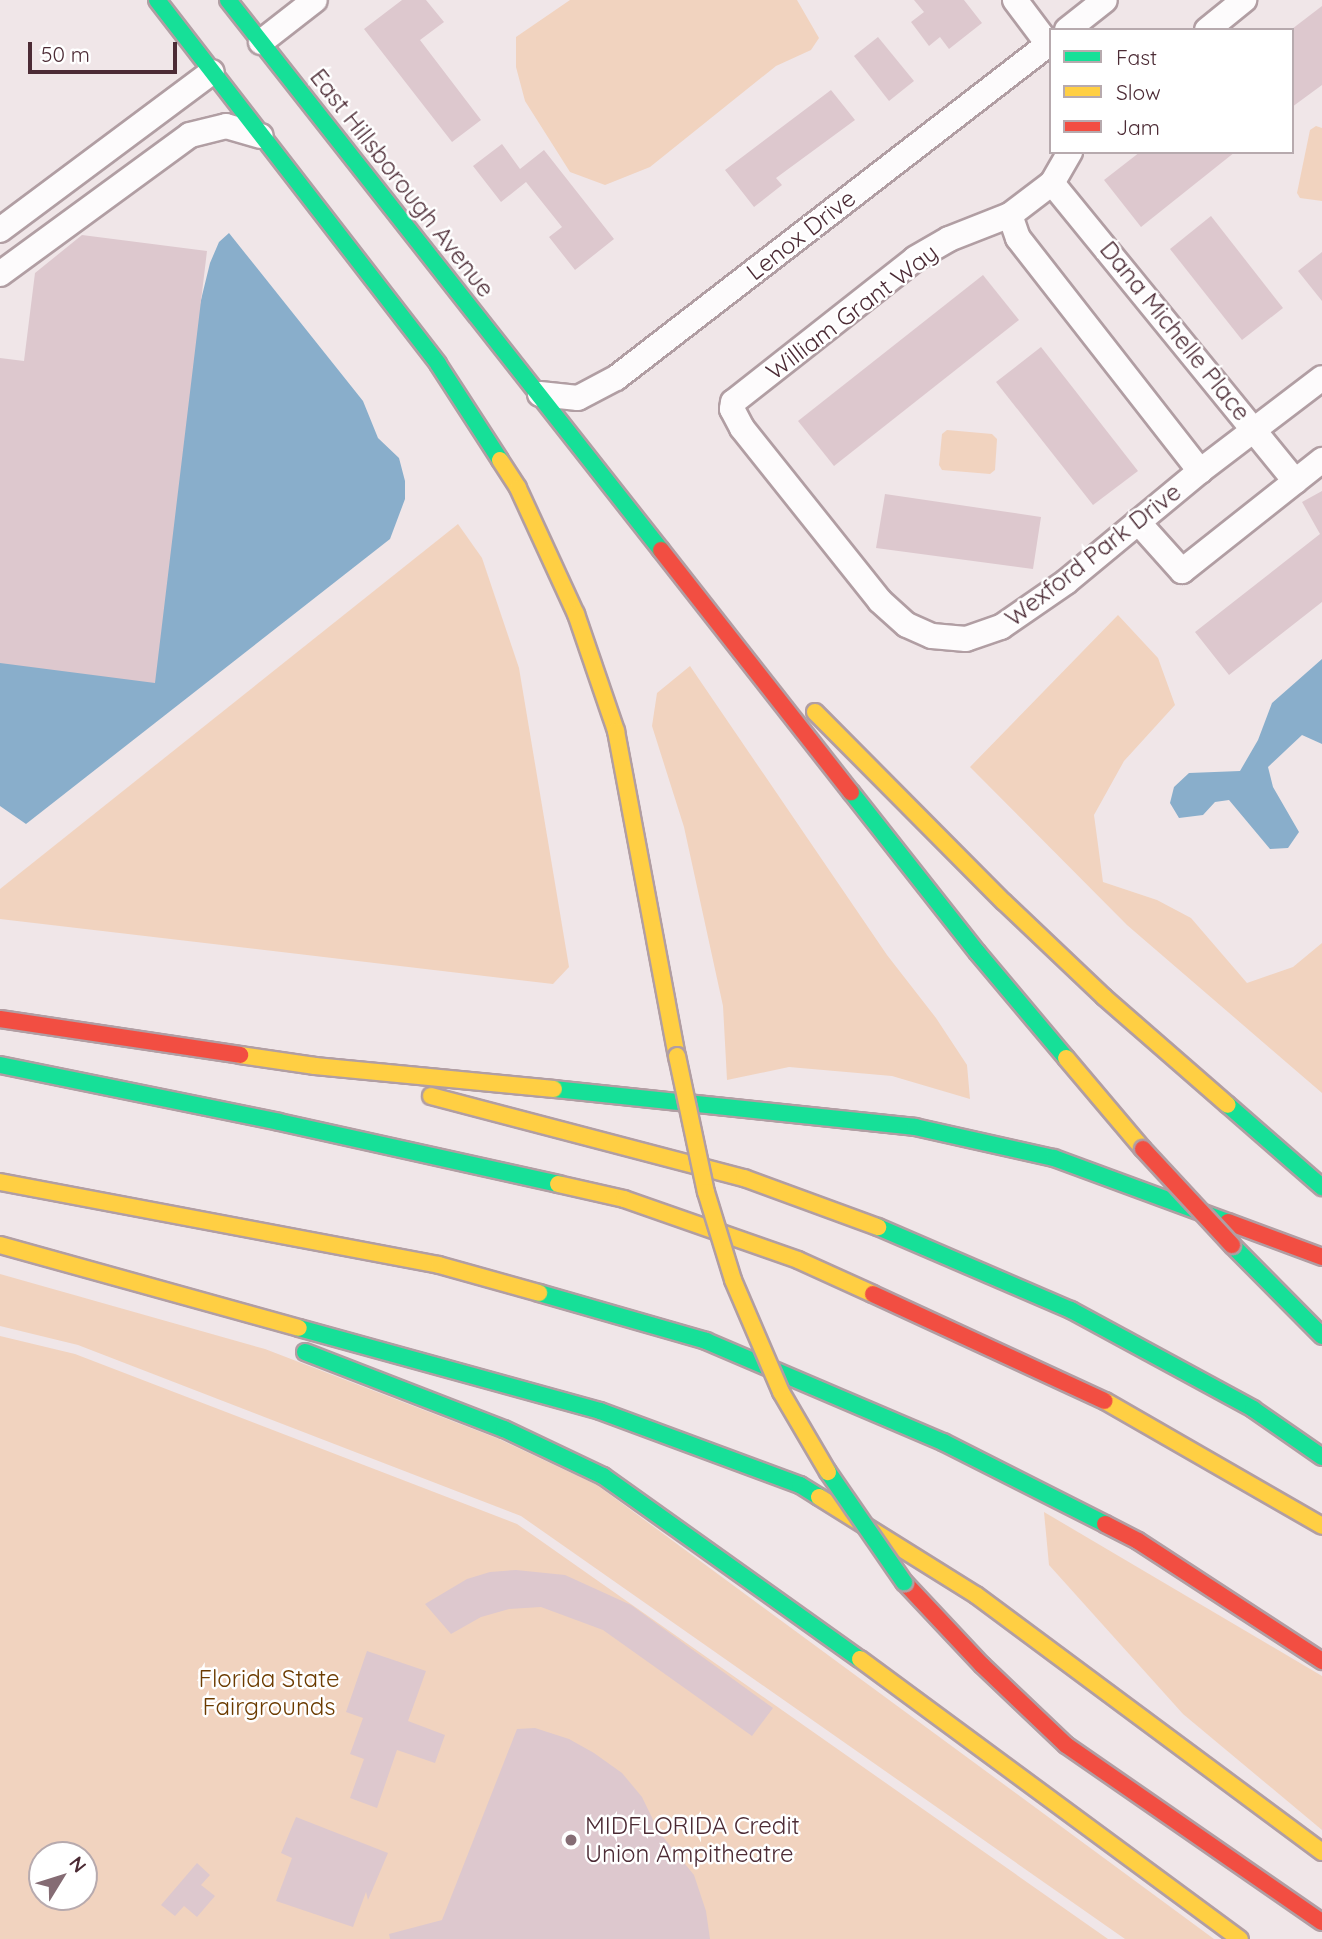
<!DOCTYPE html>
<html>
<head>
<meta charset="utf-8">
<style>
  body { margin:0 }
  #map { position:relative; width:1322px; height:1939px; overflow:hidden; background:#f0e6e8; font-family:Quicksand,sans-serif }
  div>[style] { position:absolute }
  .green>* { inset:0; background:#f1d3bf }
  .water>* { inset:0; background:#89aecb }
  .building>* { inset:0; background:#ddc8ce }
  .roads { filter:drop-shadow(2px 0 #b19ea3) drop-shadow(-2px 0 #b19ea3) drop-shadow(0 2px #b19ea3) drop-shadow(0 -2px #b19ea3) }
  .street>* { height:24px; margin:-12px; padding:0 12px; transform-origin:12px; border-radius:12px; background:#fdfbfc }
  .fast>* { height:16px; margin:-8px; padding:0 8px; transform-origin:8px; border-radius:8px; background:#16e098 }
  .slow>* { height:16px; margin:-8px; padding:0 8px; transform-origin:8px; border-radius:8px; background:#ffcf43 }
  .jam>* { height:16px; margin:-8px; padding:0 8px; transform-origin:8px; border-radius:8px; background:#f24e42 }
  .bridges { filter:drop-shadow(2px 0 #b19ea3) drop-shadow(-2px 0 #b19ea3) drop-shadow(0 2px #b19ea3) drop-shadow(0 -2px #b19ea3) }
  .fast-bridge>* { height:16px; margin:-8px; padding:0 8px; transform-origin:8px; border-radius:8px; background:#16e098 }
  .slow-bridge>* { height:16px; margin:-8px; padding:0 8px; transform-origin:8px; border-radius:8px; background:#ffcf43 }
  .jam-bridge>* { height:16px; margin:-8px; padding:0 8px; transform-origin:8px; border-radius:8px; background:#f24e42 }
  .dots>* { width:19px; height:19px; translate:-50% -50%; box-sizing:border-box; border:4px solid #fff; border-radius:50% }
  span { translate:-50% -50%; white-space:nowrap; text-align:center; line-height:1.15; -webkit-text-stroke:5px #fff; paint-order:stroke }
  .street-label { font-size:24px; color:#4c2b35 }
  .park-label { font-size:24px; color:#6c3b00 }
  .poi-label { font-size:24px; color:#4c2b35 }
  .left { translate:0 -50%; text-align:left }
  .legend { position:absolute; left:1049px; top:28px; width:245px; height:126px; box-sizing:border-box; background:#fff; border:2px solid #b7aaae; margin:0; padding:9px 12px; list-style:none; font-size:21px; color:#4c2b35 }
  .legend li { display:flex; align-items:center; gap:14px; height:35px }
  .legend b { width:35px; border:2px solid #b7aaae }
  .north { position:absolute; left:28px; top:1841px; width:70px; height:70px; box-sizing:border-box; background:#fff; border:2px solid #b7aaae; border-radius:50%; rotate:52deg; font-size:19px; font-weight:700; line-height:28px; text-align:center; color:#4c2b35 }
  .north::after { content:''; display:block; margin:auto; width:24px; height:32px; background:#856c74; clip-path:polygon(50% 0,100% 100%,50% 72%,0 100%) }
  .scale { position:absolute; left:28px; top:42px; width:149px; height:32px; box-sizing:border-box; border:4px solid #4c2b35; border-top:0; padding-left:9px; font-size:21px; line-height:24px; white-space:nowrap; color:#4c2b35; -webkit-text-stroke:5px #fff; paint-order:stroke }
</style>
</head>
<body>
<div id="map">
  <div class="green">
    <div style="clip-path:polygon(570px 0,797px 0,819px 38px,811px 50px,776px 66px,650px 167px,605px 185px,570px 172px,525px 101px,516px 67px,516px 37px)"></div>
    <div style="clip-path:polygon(1316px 126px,1322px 128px,1322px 201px,1300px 198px,1297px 193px,1310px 130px)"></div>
    <div style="clip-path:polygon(947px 430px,992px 434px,997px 439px,995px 470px,990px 474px,942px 470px,939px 465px,942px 434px)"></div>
    <div style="clip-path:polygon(458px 524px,482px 558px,519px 668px,569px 967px,553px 984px,0 919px,0 889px)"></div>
    <div style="clip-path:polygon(1118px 615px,1158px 658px,1175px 705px,1124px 761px,1094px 815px,1103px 882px,1157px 900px,1191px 918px,1247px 983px,1293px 967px,1322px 943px,1322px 1093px,1127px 925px,970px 767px)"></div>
    <div style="clip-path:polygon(690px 666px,887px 955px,936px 1018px,967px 1065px,970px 1099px,892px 1076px,789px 1067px,727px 1080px,723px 1006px,684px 827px,652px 726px,657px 693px)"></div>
    <div style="clip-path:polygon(0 1274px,265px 1349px,499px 1439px,597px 1485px,1214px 1939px,1125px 1939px,521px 1516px,78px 1345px,0 1326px)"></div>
    <div style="clip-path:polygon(evenodd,0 1336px,75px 1354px,517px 1524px,1108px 1939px,0 1939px,0 1336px,42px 1855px,84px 1855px,84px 1897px,42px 1897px,42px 1855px)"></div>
    <div style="clip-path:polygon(1044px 1512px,1322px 1676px,1322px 1830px,1183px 1714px,1049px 1565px)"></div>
  </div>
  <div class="water">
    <div style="clip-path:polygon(229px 233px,363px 401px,378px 438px,399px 458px,405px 481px,405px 499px,390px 539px,26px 824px,0 806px,0 632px,200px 304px,210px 263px,219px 242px)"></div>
    <div style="clip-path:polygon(1322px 659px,1322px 744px,1302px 735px,1268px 767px,1273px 787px,1299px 832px,1288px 848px,1270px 849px,1229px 800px,1215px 802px,1203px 815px,1179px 818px,1170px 803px,1174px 787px,1189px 773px,1240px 771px,1258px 740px,1272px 703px)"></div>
  </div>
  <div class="building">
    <div style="clip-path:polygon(402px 0,426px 0,444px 22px,420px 40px,481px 120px,452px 142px,364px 29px)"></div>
    <div style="clip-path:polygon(914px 0,964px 0,982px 23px,949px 49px,940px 37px,929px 46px,911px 22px,924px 12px)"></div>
    <div style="clip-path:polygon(1322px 6px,1322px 85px,1292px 107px,1292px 29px)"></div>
    <div style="clip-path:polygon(878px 37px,914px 81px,889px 101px,854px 56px)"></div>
    <div style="clip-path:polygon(831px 90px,855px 120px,776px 178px,782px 185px,754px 207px,725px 170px)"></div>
    <div style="clip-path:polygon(502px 144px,520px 169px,544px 150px,614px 239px,575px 270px,549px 237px,562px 227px,526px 182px,501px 202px,473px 166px)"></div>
    <div style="clip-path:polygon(1140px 152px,1235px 152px,1141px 227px,1104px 180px)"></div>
    <div style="clip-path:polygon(1211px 216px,1283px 308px,1242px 340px,1170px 249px)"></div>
    <div style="clip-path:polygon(82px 235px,207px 251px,155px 683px,0 663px,0 358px,24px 361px,35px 273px)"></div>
    <div style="clip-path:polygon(1322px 252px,1322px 301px,1298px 271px)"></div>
    <div style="clip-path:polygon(983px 275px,1019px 320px,834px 466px,798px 421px)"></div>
    <div style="clip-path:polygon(1041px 347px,1138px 471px,1093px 505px,996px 382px)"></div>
    <div style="clip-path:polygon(1322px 491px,1322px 602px,1229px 675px,1195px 632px,1320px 534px,1302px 502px)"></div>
    <div style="clip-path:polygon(885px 494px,1041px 517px,1033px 569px,876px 548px)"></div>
    <div style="clip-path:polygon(516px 1570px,565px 1575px,631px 1605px,773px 1708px,752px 1736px,603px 1630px,541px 1607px,509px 1609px,481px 1617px,451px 1634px,425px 1604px,467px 1579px,490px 1572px)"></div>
    <div style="clip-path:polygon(367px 1651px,426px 1671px,408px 1721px,445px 1735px,435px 1763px,397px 1750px,377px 1808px,350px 1798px,364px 1759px,350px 1754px,363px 1718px,346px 1712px)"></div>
    <div style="clip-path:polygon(535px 1728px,569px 1739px,594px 1753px,622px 1773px,642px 1797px,659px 1832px,694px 1875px,706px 1911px,710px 1939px,390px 1939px,389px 1934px,442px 1920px,517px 1729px)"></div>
    <div style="clip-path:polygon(296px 1817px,388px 1853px,368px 1900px,366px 1892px,353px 1927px,276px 1901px,292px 1858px,281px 1853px)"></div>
    <div style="clip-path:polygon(197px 1863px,210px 1875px,201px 1885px,215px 1896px,197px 1917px,184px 1906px,175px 1916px,161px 1905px)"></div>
  </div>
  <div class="roads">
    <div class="street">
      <div style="left:1015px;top:0;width:55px;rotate:53.1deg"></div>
      <div style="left:1067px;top:30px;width:48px;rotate:-38.3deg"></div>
      <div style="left:1207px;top:30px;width:48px;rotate:-39deg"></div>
      <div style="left:261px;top:42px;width:68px;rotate:-37.9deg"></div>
      <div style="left:1070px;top:152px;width:36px;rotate:120deg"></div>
      <div style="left:1052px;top:183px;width:53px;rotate:142.7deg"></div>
      <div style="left:1010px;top:215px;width:66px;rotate:158.5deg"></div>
      <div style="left:949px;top:239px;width:39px;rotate:150deg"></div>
      <div style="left:915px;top:259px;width:231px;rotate:141.8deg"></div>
      <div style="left:733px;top:402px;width:7px;rotate:98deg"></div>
      <div style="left:732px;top:409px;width:21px;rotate:62deg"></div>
      <div style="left:742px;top:428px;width:221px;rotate:51.4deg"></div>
      <div style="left:880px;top:601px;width:36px;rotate:42deg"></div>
      <div style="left:907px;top:625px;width:27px;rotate:24deg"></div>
      <div style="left:932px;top:636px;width:34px;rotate:5deg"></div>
      <div style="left:966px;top:639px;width:37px;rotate:-19deg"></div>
      <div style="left:1001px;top:627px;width:79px;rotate:-34.7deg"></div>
      <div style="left:1066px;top:582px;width:174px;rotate:-39.6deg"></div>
      <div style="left:1200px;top:471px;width:153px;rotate:-37.3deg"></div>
      <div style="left:1052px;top:183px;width:385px;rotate:50.8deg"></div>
      <div style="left:1010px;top:215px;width:24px;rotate:71deg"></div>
      <div style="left:1018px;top:238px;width:296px;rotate:52deg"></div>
      <div style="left:0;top:230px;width:264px;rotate:-36.7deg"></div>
      <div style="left:0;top:274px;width:235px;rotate:-36.2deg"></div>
      <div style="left:190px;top:135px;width:37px;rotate:-14deg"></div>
      <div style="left:226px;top:126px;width:36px;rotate:16deg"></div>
      <div style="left:540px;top:394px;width:38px;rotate:6deg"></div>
      <div style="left:578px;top:398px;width:43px;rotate:-27.8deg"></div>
      <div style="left:616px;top:378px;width:550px;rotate:-37.68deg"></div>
      <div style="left:1138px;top:522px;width:66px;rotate:48.1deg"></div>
      <div style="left:1182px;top:571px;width:179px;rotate:-38.4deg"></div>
    </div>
    <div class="fast">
      <div style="left:157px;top:0;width:460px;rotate:52.3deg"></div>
      <div style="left:438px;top:364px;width:114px;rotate:57.1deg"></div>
      <div style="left:228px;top:0;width:700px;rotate:51.79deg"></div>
      <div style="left:851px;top:792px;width:204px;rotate:51.8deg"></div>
      <div style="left:977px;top:952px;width:138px;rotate:50deg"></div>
      <div style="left:0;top:1065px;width:285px;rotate:11.5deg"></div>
      <div style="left:279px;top:1122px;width:286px;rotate:12.5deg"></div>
      <div style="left:554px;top:1089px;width:363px;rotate:6deg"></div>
      <div style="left:915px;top:1127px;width:142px;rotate:12.6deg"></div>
      <div style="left:1054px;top:1158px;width:185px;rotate:20.2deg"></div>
      <div style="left:1228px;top:1105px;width:125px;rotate:41.1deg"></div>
      <div style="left:878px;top:1227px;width:210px;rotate:23.3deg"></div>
      <div style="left:1071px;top:1310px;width:207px;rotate:28.5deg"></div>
      <div style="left:1253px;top:1409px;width:84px;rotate:34.8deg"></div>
      <div style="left:1232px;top:1245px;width:128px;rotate:45.3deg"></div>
      <div style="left:539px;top:1293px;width:174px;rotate:16deg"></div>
      <div style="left:706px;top:1341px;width:258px;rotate:23.1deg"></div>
      <div style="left:943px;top:1442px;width:182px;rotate:26.8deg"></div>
      <div style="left:299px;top:1328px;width:312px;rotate:15.4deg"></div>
      <div style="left:600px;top:1411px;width:213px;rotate:20.3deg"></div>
      <div style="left:800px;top:1485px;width:22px;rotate:32deg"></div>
      <div style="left:305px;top:1352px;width:213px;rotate:21.2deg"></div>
      <div style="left:504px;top:1429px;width:110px;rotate:25.4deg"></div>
      <div style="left:603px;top:1476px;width:315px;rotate:35.5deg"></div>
    </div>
    <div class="slow">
      <div style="left:500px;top:460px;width:33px;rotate:57deg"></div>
      <div style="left:518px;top:488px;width:139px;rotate:65.3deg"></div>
      <div style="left:576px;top:614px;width:124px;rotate:71.1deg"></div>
      <div style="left:616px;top:731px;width:331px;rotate:79.4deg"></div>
      <div style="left:815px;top:712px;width:268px;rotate:45.2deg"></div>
      <div style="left:1004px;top:902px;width:138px;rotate:43.5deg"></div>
      <div style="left:1104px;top:997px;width:164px;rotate:41.1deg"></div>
      <div style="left:240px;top:1055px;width:76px;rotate:8.3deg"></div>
      <div style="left:315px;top:1066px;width:240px;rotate:5.5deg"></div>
      <div style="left:1066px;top:1058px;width:119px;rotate:49.8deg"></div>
      <div style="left:431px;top:1096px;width:324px;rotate:14.7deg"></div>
      <div style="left:744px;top:1178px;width:143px;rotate:20.1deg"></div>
      <div style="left:0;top:1182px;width:447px;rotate:10.7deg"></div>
      <div style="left:439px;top:1265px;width:104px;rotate:15.6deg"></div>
      <div style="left:558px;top:1184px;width:68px;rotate:12.8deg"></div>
      <div style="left:624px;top:1199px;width:184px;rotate:19.3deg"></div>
      <div style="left:798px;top:1260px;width:82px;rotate:24.4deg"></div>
      <div style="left:0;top:1245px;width:310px;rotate:15.5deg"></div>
      <div style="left:1105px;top:1401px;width:250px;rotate:29.9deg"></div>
      <div style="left:819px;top:1497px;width:185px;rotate:32deg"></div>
      <div style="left:976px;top:1595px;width:431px;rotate:36.6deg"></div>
      <div style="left:860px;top:1659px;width:472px;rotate:36.4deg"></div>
    </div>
    <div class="jam">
      <div style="left:661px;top:550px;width:308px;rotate:51.9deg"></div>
      <div style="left:0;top:1019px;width:243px;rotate:8.5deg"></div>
      <div style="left:1228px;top:1222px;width:100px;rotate:20.4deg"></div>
      <div style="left:873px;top:1294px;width:255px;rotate:24.8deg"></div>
      <div style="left:1105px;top:1524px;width:37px;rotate:27deg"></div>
      <div style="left:1138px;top:1541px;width:220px;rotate:33.1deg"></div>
      <div style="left:904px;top:1582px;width:114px;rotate:46.8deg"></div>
      <div style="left:982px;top:1665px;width:116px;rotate:43.6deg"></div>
      <div style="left:1066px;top:1745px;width:311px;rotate:34.7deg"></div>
    </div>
  </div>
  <div class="bridges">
    <div class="fast-bridge">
      <div style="left:828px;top:1472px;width:134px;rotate:55.4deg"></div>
    </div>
    <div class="slow-bridge">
      <div style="left:677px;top:1056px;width:139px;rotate:78deg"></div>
      <div style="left:706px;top:1192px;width:92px;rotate:72.9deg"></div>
      <div style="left:733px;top:1280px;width:122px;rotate:66.8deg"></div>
      <div style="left:781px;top:1392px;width:93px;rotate:59.6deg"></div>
    </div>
    <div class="jam-bridge">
      <div style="left:1143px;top:1149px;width:131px;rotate:47.2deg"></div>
    </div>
  </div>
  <div class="dots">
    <div style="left:571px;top:1840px;background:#856c74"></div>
  </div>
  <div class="street-label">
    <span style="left:402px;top:183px;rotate:52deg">East Hillsborough Avenue</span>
    <span style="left:801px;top:235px;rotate:-38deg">Lenox Drive</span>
    <span style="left:852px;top:312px;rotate:-37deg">William Grant Way</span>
    <span style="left:1175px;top:331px;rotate:51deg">Dana Michelle Place</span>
    <span style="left:1093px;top:555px;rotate:-38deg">Wexford Park Drive</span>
  </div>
  <div class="park-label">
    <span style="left:269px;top:1693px">Florida State<br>Fairgrounds</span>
  </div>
  <div class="poi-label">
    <span class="left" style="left:585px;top:1840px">MIDFLORIDA Credit<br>Union Ampitheatre</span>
  </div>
  <ul class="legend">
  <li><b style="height:9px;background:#16e098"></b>Fast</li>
  <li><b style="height:9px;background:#ffcf43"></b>Slow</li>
  <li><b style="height:9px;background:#f24e42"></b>Jam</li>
  </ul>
  <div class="north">N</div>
  <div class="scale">50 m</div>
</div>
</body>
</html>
